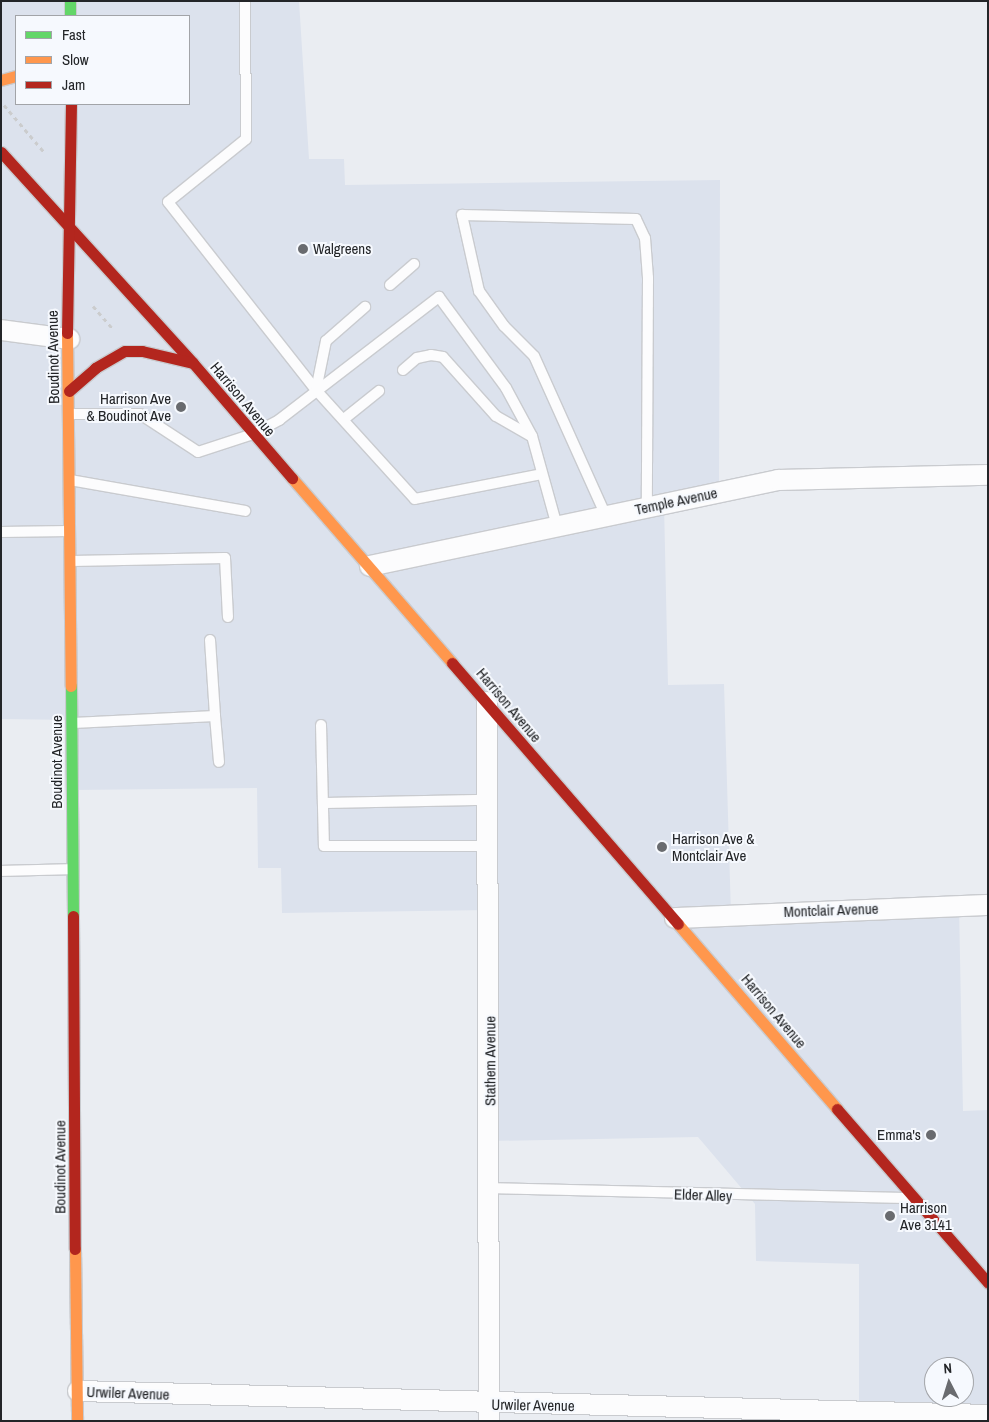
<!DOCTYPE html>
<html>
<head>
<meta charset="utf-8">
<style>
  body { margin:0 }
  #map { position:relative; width:989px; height:1422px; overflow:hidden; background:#eaedf2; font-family:"Archivo Narrow",sans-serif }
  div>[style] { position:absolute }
  .built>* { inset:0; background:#dce2ed }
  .path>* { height:3px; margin-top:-1.5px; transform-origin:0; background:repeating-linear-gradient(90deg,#cbcccd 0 4px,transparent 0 8px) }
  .roads { filter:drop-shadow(1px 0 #c9cbcf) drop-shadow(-1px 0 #c9cbcf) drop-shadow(0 1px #c9cbcf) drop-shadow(0 -1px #c9cbcf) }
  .lane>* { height:10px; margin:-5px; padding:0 5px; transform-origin:5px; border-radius:5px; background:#fcfcfd }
  .street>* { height:20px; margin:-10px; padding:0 10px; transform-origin:10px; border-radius:10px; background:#fcfcfd }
  .fast>* { height:11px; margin:-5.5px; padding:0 5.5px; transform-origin:5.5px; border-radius:5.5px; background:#63d668 }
  .slow>* { height:11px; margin:-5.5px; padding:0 5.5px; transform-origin:5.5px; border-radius:5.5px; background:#ff974d }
  .jam>* { height:11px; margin:-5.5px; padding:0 5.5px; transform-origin:5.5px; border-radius:5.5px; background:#b3261e }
  .dots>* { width:14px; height:14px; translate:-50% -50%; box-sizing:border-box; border:2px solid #f6f9fe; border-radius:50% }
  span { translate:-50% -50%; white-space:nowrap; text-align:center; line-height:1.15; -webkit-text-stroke:4px #f6f9fe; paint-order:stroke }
  .poi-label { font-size:15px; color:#232528 }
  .left { translate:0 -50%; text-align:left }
  .right { translate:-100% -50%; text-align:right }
  .street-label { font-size:15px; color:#232528 }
  .frame { position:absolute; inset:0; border:2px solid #232528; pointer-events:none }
  .legend { position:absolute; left:15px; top:15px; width:175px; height:90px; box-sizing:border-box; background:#f6f9fe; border:1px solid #a2a4a8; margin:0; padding:6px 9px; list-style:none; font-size:15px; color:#232528 }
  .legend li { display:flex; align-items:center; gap:10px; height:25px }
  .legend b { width:25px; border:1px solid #a2a4a8 }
  .north { position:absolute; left:924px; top:1357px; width:50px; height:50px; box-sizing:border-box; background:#f6f9fe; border:1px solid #a2a4a8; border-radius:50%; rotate:355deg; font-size:14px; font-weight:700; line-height:20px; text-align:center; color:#232528 }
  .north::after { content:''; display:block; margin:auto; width:18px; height:22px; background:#696b6f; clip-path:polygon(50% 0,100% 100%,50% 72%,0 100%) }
</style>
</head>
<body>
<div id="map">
  <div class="built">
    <div style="clip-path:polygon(evenodd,1px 1px,299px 1px,309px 159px,344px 159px,345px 185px,720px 180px,719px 491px,664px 504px,668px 685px,724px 684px,731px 914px,959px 905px,963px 1111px,988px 1110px,988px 1421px,859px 1412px,859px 1264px,756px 1261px,755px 1204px,698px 1137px,490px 1141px,488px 910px,282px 913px,281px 868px,258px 868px,257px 788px,74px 790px,74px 720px,1px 719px,1px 1px,16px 16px,189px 16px,189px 104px,16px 104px,16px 16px,1px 1px,934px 1367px,964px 1367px,964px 1397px,934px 1397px,934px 1367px)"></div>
  </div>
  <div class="path">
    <div style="left:4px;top:105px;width:63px;rotate:49.5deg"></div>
    <div style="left:93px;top:306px;width:29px;rotate:49deg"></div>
  </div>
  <div class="roads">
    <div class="lane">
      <div style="left:245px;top:1px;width:138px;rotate:89.6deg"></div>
      <div style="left:246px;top:139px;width:100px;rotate:141.1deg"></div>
      <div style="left:168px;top:202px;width:239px;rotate:51.8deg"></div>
      <div style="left:316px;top:390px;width:147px;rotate:47.8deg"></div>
      <div style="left:415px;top:499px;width:129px;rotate:-11.1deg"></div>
      <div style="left:390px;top:285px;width:32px;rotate:-41deg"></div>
      <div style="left:403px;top:370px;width:18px;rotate:-41deg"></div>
      <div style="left:417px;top:358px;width:14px;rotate:-12deg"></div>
      <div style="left:431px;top:355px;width:12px;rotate:9deg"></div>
      <div style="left:443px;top:357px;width:79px;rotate:48.1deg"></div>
      <div style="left:496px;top:416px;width:40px;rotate:29.7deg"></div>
      <div style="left:316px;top:390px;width:50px;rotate:-78.5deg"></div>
      <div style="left:326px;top:341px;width:52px;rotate:-41.1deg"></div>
      <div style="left:69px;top:414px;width:71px"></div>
      <div style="left:140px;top:414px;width:69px;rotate:33.2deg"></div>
      <div style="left:198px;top:452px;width:58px;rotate:-18.1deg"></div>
      <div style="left:253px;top:434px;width:30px;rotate:-28deg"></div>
      <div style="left:279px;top:420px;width:202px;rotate:-37.6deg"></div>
      <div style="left:439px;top:297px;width:113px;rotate:53.6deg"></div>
      <div style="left:506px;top:388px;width:55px;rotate:61.6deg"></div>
      <div style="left:532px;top:436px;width:93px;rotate:74.5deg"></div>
      <div style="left:344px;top:419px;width:45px;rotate:-38.7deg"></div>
      <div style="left:70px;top:480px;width:178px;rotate:10deg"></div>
      <div style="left:606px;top:516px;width:175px;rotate:-114.2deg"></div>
      <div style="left:534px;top:356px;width:42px;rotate:-135deg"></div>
      <div style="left:504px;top:326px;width:43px;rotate:-125.5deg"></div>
      <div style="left:479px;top:291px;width:78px;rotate:-102.6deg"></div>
      <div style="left:462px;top:215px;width:174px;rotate:1.3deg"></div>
      <div style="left:636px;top:219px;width:21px;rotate:65deg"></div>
      <div style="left:645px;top:238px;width:40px;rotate:85.7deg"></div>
      <div style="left:648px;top:278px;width:228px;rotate:90.3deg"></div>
      <div style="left:1px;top:532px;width:68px;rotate:-0.8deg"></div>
      <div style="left:72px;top:561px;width:153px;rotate:-1.1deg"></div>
      <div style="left:225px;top:558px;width:59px;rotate:87.1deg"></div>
      <div style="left:210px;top:640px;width:76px;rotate:86.2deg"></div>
      <div style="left:73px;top:723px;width:142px;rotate:-2.8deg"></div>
      <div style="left:215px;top:716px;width:46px;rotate:85deg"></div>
      <div style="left:321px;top:725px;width:121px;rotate:88.6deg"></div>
      <div style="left:324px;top:846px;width:165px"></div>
      <div style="left:325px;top:803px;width:163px;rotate:-1.1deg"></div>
      <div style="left:1px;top:871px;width:71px;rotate:-1.6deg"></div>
      <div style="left:491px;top:1188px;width:419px;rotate:1.4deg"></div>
    </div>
    <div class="street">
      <div style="left:1px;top:330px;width:69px;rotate:7.5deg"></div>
      <div style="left:370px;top:566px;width:417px;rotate:-11.9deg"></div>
      <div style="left:778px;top:480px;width:210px;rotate:-1.4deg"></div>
      <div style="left:487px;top:702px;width:719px;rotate:89.84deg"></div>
      <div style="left:675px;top:918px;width:313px;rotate:-2.4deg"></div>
      <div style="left:78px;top:1391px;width:910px;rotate:1.51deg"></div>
    </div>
    <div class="fast">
      <div style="left:70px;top:1px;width:15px;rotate:90deg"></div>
      <div style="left:71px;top:686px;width:230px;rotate:89.5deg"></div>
    </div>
    <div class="slow">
      <div style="left:1px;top:80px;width:16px;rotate:-15deg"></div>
      <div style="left:67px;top:333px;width:353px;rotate:89.4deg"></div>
      <div style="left:292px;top:478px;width:245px;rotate:49.1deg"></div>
      <div style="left:678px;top:924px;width:244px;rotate:49.3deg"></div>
      <div style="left:75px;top:1249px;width:172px;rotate:89.3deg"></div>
    </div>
    <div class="jam">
      <div style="left:1px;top:152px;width:285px;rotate:47.7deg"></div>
      <div style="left:193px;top:363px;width:152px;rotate:49.3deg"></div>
      <div style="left:67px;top:333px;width:229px;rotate:-89deg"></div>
      <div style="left:69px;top:391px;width:35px;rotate:-41deg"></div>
      <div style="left:95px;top:368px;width:34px;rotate:-30deg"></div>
      <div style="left:125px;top:351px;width:17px"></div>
      <div style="left:142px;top:351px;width:52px;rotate:13.2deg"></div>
      <div style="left:452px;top:663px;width:345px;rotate:49.1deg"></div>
      <div style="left:73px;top:916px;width:333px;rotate:89.7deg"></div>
      <div style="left:837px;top:1109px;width:230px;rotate:49deg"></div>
    </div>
  </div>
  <div class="dots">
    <div style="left:303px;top:249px;background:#696b6f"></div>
    <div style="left:181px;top:407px;background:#696b6f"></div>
    <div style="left:662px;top:847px;background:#696b6f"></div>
    <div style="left:931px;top:1135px;background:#696b6f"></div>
    <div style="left:890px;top:1216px;background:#696b6f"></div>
  </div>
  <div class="poi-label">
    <span class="left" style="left:313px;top:249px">Walgreens</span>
    <span class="right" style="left:171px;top:407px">Harrison Ave<br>&amp; Boudinot Ave</span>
    <span class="left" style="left:672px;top:847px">Harrison Ave &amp;<br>Montclair Ave</span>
    <span class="right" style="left:921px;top:1135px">Emma's</span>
    <span class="left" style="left:900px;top:1216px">Harrison<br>Ave 3141</span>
  </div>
  <div class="street-label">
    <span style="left:53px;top:357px;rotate:-91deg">Boudinot Avenue</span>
    <span style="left:243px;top:399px;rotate:50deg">Harrison Avenue</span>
    <span style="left:676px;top:501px;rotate:-12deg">Temple Avenue</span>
    <span style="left:509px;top:705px;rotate:50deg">Harrison Avenue</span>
    <span style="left:57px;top:762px;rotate:-90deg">Boudinot Avenue</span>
    <span style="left:831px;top:910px;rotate:-2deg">Montclair Avenue</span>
    <span style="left:774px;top:1011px;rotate:50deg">Harrison Avenue</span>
    <span style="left:490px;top:1061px;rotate:-90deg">Stathem Avenue</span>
    <span style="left:60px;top:1167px;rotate:-90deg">Boudinot Avenue</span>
    <span style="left:703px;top:1195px;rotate:2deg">Elder Alley</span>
    <span style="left:128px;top:1393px;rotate:2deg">Urwiler Avenue</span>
    <span style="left:533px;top:1405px;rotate:1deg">Urwiler Avenue</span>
  </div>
  <div class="frame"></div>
  <ul class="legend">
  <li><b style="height:6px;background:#63d668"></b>Fast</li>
  <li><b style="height:6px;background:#ff974d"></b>Slow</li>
  <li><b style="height:6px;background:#b3261e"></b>Jam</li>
  </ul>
  <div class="north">N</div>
</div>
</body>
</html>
